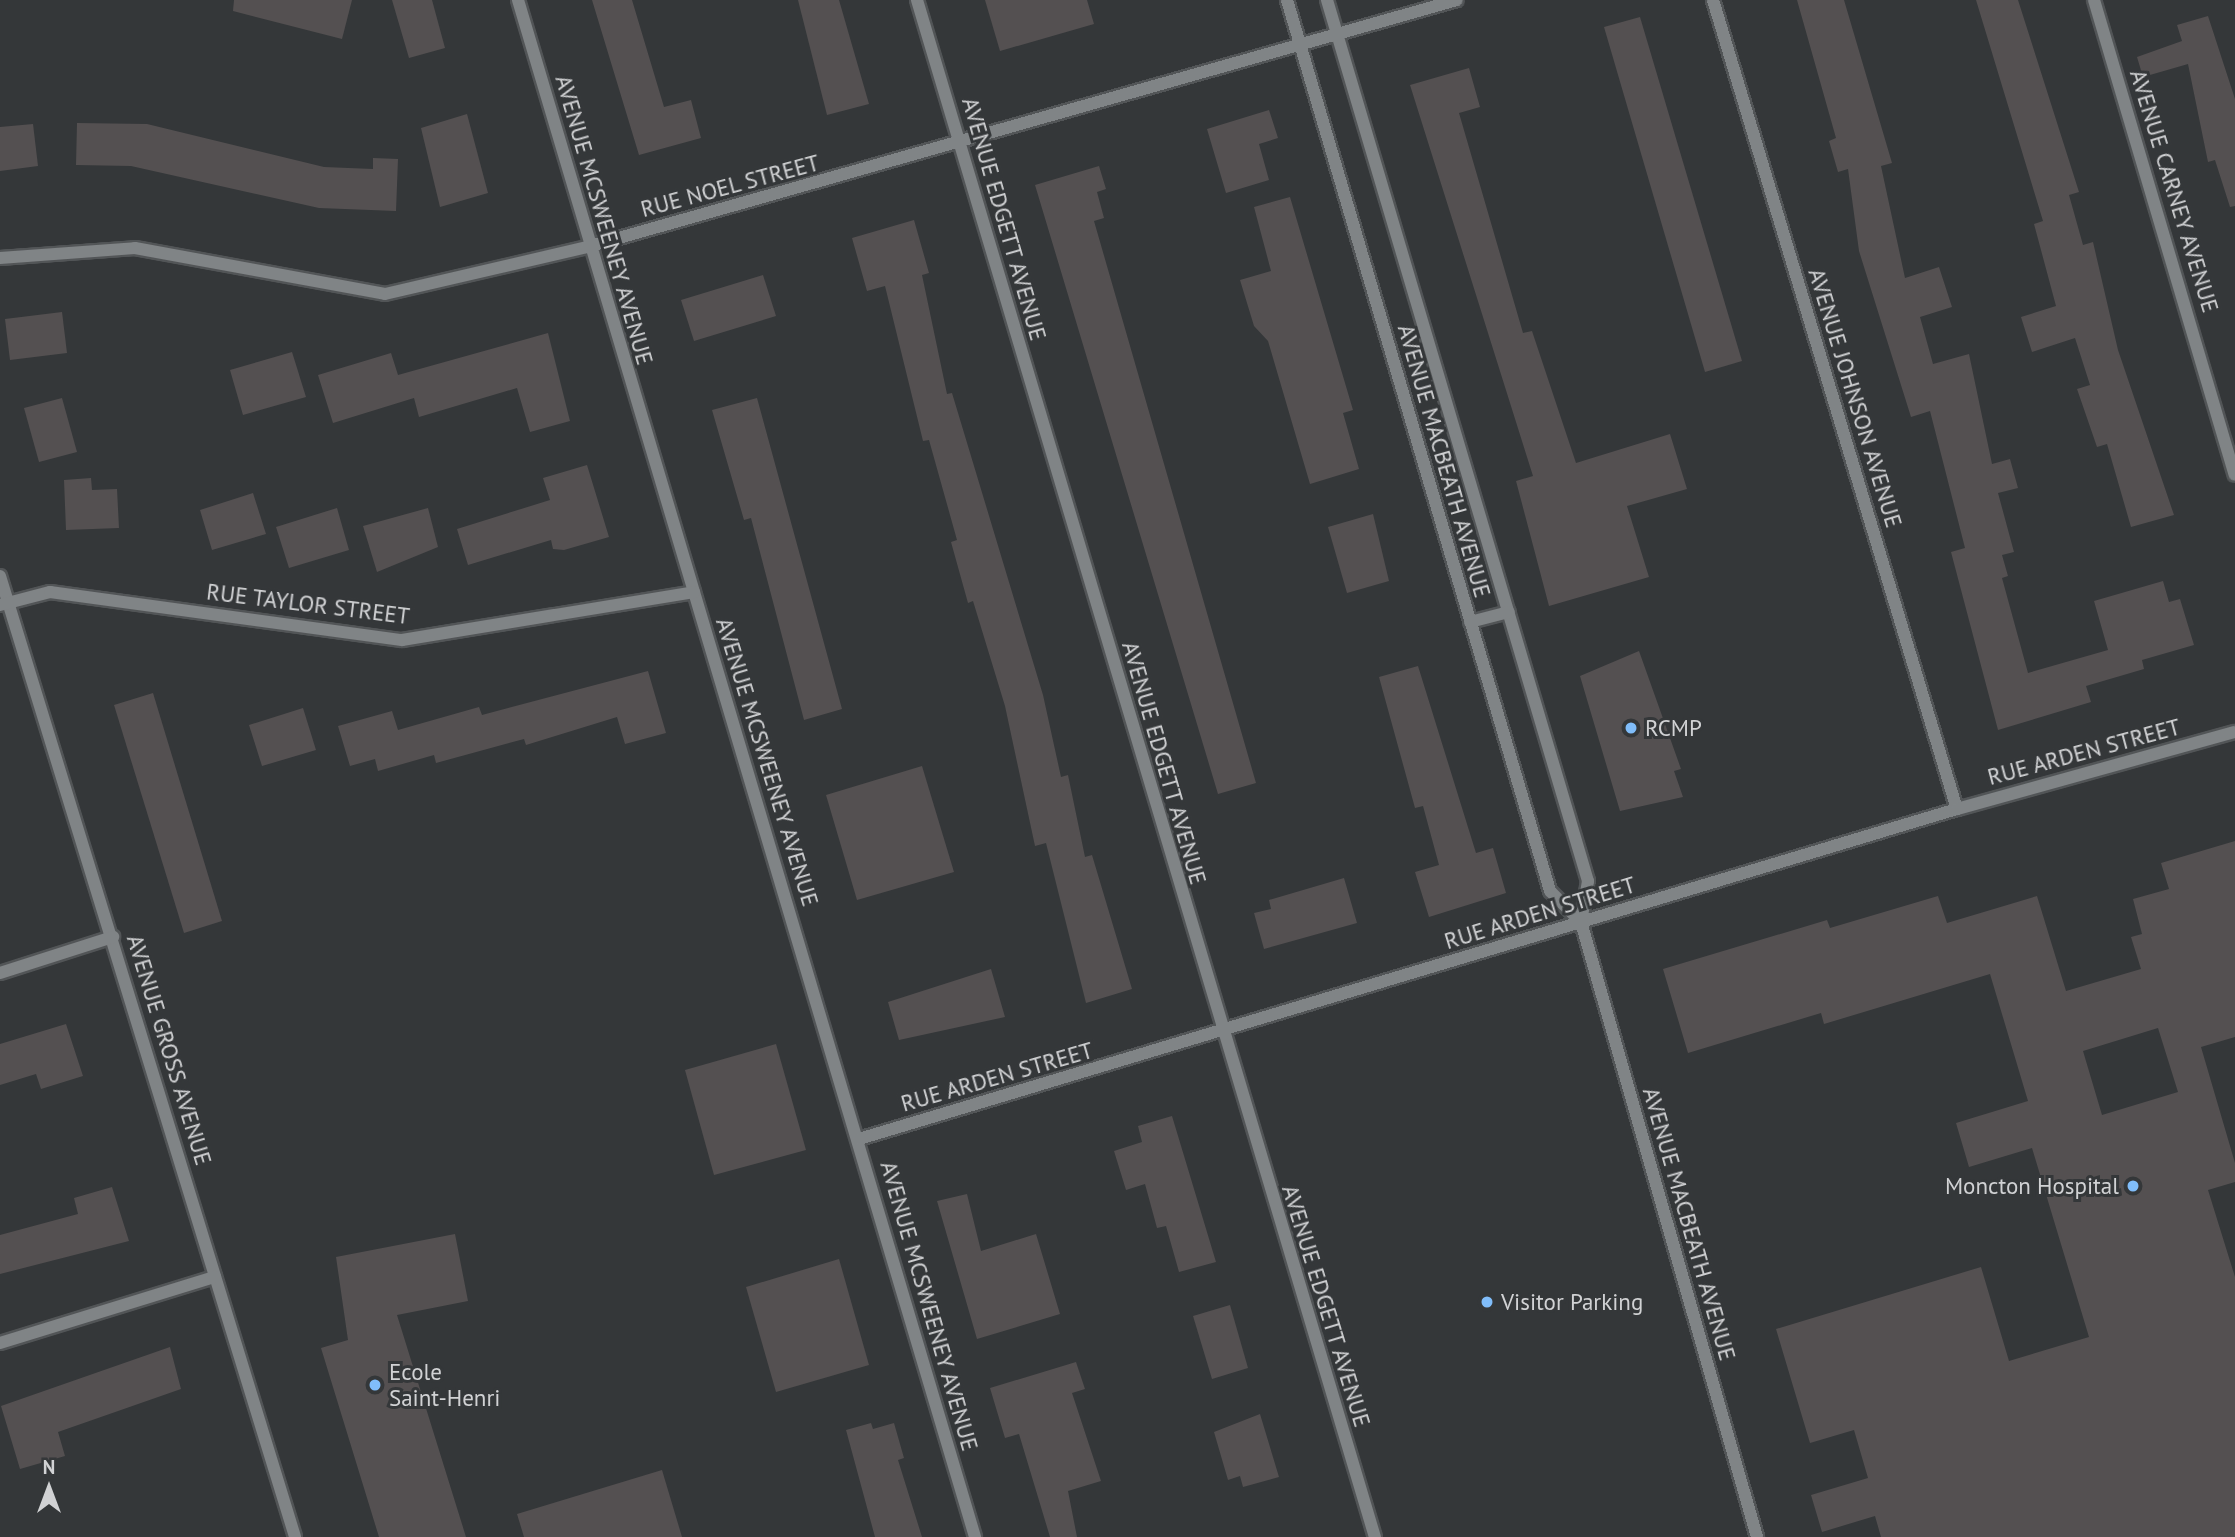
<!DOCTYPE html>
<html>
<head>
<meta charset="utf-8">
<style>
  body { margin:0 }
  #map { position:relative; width:2235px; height:1537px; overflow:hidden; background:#343739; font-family:"PT Sans",sans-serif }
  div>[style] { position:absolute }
  .building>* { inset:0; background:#545051 }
  .roads { filter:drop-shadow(2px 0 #525557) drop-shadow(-2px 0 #525557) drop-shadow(0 2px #525557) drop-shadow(0 -2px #525557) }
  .minor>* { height:12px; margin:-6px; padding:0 6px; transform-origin:6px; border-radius:6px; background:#808486 }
  .dots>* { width:19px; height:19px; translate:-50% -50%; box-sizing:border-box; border:4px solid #343739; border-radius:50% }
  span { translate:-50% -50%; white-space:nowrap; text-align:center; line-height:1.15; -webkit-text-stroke:6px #343739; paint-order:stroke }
  .street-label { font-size:23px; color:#d1d2d4 }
  .poi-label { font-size:23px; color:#d1d2d4 }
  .left { translate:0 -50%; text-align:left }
  .right { translate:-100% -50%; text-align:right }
  .north { position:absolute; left:14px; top:1453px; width:70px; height:70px; -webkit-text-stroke:5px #343739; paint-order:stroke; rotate:0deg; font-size:19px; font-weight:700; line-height:28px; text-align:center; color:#d1d2d4 }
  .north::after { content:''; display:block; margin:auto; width:24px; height:32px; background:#d1d2d4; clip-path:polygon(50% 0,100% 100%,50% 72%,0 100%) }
</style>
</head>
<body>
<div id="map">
  <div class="building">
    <div style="clip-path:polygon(234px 0,352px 0,342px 39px,233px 11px)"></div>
    <div style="clip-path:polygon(392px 0,432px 0,445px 48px,409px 58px)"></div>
    <div style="clip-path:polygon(592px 0,632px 0,664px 107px,691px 100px,701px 138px,639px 155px)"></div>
    <div style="clip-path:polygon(798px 0,839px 0,869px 104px,827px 115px)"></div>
    <div style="clip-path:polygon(985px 0,1087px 0,1094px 24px,1000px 51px)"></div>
    <div style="clip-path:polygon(1797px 0,1844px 0,1892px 163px,1881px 166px,1905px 278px,1939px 267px,1952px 307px,1920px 317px,1933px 364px,1969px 354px,1992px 464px,2010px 459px,2018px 488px,1998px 493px,2014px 552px,2002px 555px,2008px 576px,2002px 578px,2028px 673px,2108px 650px,2094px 601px,2163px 581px,2169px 602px,2180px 599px,2194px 645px,2142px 660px,2144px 669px,2086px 686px,2091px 702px,1998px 730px,1951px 552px,1965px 548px,1930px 411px,1911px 417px,1859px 251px,1848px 169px,1838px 172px,1829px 141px,1836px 138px)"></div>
    <div style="clip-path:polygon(1976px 0,2018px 0,2079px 192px,2069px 195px,2083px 245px,2093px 242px,2118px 350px,2174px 515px,2131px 527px,2107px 444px,2097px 447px,2077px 389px,2090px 385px,2075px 338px,2032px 352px,2021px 317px,2056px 306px,2034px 224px,2043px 221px)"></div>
    <div style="clip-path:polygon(2208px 16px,2235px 99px,2235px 206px,2230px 207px,2215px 160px,2208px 162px,2188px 64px,2143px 77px,2137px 57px,2182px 41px,2177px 25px)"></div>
    <div style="clip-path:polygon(1640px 17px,1742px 361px,1705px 372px,1604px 27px)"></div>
    <div style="clip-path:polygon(1469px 68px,1480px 107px,1459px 113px,1523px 333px,1532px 331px,1576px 463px,1670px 434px,1687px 489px,1627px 506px,1649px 577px,1549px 606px,1516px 481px,1533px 476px,1410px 85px)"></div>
    <div style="clip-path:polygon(1269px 110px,1278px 138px,1259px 144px,1269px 180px,1226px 193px,1207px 129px)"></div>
    <div style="clip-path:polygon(467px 114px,488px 193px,440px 207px,421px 128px)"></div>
    <div style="clip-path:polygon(77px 123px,147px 124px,324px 167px,373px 169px,373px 158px,398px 159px,396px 211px,319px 208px,131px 166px,76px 165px)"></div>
    <div style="clip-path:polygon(33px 124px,38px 166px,0 171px,0 127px)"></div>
    <div style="clip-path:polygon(1099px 166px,1106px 189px,1097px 192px,1104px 218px,1094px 221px,1256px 783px,1218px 794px,1035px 185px)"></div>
    <div style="clip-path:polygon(1290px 197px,1353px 410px,1343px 413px,1359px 469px,1310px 484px,1268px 341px,1254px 326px,1240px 280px,1271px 271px,1254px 207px)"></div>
    <div style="clip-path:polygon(914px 220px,929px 273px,922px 275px,947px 394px,952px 393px,1043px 695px,1061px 777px,1068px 775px,1085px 857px,1092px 855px,1132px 989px,1086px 1003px,1046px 843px,1035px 846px,1005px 706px,973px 601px,968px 603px,951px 542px,957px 540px,929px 440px,923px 441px,885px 286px,867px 291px,852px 238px)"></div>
    <div style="clip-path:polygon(763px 275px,776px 316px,694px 341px,681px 300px)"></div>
    <div style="clip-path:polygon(62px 312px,67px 353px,10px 360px,5px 319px)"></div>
    <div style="clip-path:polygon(548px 333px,570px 421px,530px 432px,517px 388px,419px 417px,414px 398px,333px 423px,318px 375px,391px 353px,398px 375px)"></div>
    <div style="clip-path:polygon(292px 352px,306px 397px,243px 415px,230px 370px)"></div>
    <div style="clip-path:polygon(62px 398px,77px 452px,39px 462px,24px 408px)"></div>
    <div style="clip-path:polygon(757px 398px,842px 709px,804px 720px,751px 518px,744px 520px,712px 410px)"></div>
    <div style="clip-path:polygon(587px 465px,609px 537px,564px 550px,553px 549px,551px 540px,468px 565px,457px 529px,550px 500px,543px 478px)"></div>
    <div style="clip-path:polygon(91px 478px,92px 490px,117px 489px,119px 528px,66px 530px,64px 480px)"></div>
    <div style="clip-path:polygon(253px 493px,266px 534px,212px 550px,200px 510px)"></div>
    <div style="clip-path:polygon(337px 508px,349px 550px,289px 568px,276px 527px)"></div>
    <div style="clip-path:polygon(428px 508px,438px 547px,377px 572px,363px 526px)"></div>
    <div style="clip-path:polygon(1373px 514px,1389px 581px,1347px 593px,1328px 527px)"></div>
    <div style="clip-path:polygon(1639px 651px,1681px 769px,1674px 771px,1683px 797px,1620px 811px,1580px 676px)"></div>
    <div style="clip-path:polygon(1418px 666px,1476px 853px,1493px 848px,1506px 893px,1429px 917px,1415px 872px,1439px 865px,1423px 806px,1415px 808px,1379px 677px)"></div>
    <div style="clip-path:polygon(648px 671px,666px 733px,625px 744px,617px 717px,526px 745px,524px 739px,436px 763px,434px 755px,378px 771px,375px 759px,350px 766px,338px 726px,392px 711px,398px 730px,479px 707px,482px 715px)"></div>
    <div style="clip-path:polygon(153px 693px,222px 921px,184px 933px,114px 705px)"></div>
    <div style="clip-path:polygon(303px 708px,316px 750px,262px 766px,249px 725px)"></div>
    <div style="clip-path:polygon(922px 766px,954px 872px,857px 900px,826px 795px)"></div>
    <div style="clip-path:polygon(evenodd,2235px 841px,2235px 1037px,2201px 1047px,2235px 1163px,2235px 1182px,2208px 1190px,2235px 1277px,2235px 1537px,1881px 1537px,1875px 1516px,1822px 1532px,1811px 1495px,1868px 1478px,1854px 1430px,1810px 1443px,1776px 1329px,1981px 1267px,2009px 1361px,2089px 1337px,2032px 1148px,1969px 1167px,1956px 1123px,2028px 1101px,1990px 974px,1824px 1024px,1821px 1013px,1688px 1053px,1663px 969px,1827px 920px,1830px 928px,1938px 896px,1947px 923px,2037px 896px,2066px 991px,2141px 969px,2131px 937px,2142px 934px,2133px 899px,2169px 889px,2161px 863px,2235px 841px,2158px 1028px,2178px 1092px,2102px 1115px,2083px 1051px,2158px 1028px)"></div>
    <div style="clip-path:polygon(1344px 878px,1357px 923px,1264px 949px,1254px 913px,1271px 909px,1269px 900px)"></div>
    <div style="clip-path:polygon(991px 969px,1005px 1017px,899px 1040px,888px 1002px)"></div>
    <div style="clip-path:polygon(66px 1024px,83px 1076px,41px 1089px,36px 1074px,0 1085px,0 1044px)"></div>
    <div style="clip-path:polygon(776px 1044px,806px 1150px,714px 1175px,685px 1070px)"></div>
    <div style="clip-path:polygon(1172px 1116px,1216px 1262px,1179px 1272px,1166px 1226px,1157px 1228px,1145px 1184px,1126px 1190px,1114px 1151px,1142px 1142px,1138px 1126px)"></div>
    <div style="clip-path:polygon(112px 1187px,129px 1241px,0 1274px,0 1235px,78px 1214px,74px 1198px)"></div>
    <div style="clip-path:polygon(967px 1194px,981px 1251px,1036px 1234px,1060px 1314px,977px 1339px,937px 1201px)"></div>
    <div style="clip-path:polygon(455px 1234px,468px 1301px,397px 1315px,466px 1537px,379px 1537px,321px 1348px,348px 1340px,336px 1257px)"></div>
    <div style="clip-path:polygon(839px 1259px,869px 1365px,776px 1392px,746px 1287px)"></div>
    <div style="clip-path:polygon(1230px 1305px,1248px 1368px,1212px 1379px,1193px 1316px)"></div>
    <div style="clip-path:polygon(170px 1347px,181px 1389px,58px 1432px,65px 1456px,20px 1469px,1px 1406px)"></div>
    <div style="clip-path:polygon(1076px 1362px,1085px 1389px,1072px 1393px,1101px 1481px,1068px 1491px,1077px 1537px,1050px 1537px,1019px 1434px,1005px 1438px,990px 1388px)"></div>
    <div style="clip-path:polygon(1260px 1414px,1279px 1477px,1243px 1487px,1240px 1476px,1228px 1480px,1214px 1432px)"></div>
    <div style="clip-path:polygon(871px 1423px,873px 1429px,894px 1423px,904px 1458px,898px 1460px,922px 1537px,875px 1537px,846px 1430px)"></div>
    <div style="clip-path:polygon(662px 1470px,682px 1537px,524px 1537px,517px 1514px)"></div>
  </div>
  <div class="roads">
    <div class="minor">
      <div style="left:518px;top:0;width:1604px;rotate:73.44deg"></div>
      <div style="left:917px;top:0;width:1604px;rotate:73.41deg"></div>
      <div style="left:1287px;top:0;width:929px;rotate:73.55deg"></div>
      <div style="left:1550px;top:891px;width:44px;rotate:45deg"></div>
      <div style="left:1327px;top:0;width:919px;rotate:73.5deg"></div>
      <div style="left:1588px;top:881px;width:42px;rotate:99.7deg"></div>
      <div style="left:1581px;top:922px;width:640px;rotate:74.03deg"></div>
      <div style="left:1713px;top:0;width:845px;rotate:73.22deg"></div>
      <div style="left:2094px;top:0;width:495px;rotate:73.5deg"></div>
      <div style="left:0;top:258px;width:135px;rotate:-4.2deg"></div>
      <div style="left:135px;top:248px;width:254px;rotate:10.4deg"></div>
      <div style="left:385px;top:294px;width:207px;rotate:-13.1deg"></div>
      <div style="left:587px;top:247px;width:904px;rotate:-15.85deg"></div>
      <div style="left:0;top:576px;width:1005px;rotate:72.93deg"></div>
      <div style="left:0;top:605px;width:52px;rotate:-14.6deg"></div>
      <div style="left:50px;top:592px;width:355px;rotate:7.8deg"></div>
      <div style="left:402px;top:640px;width:296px;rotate:-9.3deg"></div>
      <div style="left:1470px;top:622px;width:40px;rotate:-14.4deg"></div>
      <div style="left:0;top:973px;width:119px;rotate:-17.7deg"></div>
      <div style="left:859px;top:1139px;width:1147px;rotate:-16.73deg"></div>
      <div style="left:1957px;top:809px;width:288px;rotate:-15.5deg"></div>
      <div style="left:0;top:1343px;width:225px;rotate:-17.1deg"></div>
    </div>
  </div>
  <div class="dots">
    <div style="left:1631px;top:728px;background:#80bdfa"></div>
    <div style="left:2133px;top:1186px;background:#80bdfa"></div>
    <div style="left:1487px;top:1302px;background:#80bdfa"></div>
    <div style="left:375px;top:1385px;background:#80bdfa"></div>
  </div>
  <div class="street-label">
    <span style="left:730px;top:186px;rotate:-15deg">RUE NOEL STREET</span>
    <span style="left:2174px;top:191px;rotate:73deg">AVENUE CARNEY AVENUE</span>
    <span style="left:1004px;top:219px;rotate:74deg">AVENUE EDGETT AVENUE</span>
    <span style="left:604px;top:220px;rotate:74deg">AVENUE MCSWEENEY AVENUE</span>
    <span style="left:1855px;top:398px;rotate:73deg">AVENUE JOHNSON AVENUE</span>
    <span style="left:1444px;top:461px;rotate:74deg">AVENUE MACBEATH AVENUE</span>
    <span style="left:308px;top:604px;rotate:7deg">RUE TAYLOR STREET</span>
    <span style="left:2084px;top:752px;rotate:-15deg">RUE ARDEN STREET</span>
    <span style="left:767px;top:762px;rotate:73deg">AVENUE MCSWEENEY AVENUE</span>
    <span style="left:1164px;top:763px;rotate:74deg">AVENUE EDGETT AVENUE</span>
    <span style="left:1540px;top:913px;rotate:-17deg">RUE ARDEN STREET</span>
    <span style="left:169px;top:1050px;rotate:73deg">AVENUE GROSS AVENUE</span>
    <span style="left:997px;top:1077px;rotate:-16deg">RUE ARDEN STREET</span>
    <span style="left:1689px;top:1224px;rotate:74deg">AVENUE MACBEATH AVENUE</span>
    <span style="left:929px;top:1306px;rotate:74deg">AVENUE MCSWEENEY AVENUE</span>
    <span style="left:1326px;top:1306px;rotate:73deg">AVENUE EDGETT AVENUE</span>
  </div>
  <div class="poi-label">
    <span class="left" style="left:1645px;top:728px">RCMP</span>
    <span class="right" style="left:2119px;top:1186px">Moncton Hospital</span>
    <span class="left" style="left:1501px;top:1302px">Visitor Parking</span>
    <span class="left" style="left:389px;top:1385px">Ecole<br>Saint-Henri</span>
  </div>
  <div class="north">N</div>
</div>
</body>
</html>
